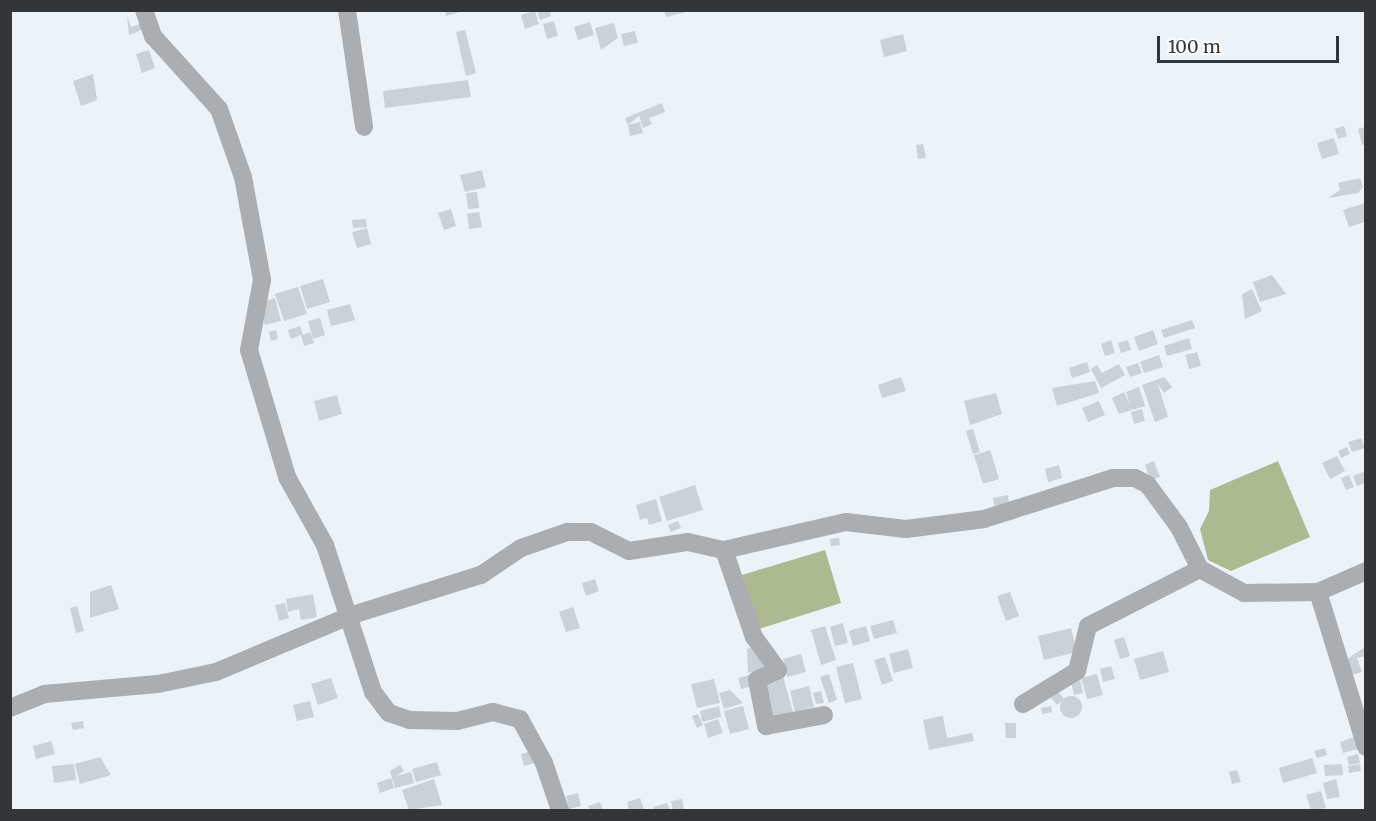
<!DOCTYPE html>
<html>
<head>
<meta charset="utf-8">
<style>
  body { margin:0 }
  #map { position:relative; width:1376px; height:821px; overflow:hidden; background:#ebf2f8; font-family:Merriweather,serif }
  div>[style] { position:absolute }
  .water>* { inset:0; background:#adb991 }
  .building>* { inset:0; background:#cad1d7 }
  .round { border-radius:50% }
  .minor>* { height:18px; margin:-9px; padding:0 9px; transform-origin:9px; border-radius:9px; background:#abaeb1 }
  span { translate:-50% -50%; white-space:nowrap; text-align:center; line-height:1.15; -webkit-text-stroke:4.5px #fff; paint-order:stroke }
  .frame { position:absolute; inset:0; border:12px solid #333639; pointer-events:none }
  .scale { position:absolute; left:1157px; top:36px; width:182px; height:27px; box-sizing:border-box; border:3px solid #333639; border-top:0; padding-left:8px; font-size:18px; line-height:21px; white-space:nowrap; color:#333639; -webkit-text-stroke:4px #fff; paint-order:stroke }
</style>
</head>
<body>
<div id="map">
  <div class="water">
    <div style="clip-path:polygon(1278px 461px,1310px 537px,1231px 571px,1208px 560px,1200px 529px,1209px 511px,1210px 490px)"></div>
    <div style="clip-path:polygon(825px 550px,841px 603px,759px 629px,742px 575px)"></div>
  </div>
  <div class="building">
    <div style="clip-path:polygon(445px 10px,464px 10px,464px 11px,446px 16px)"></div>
    <div style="clip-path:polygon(537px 10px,550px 10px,551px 16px,540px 20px)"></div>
    <div style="clip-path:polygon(664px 10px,690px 10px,690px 11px,666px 17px)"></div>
    <div style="clip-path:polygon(535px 11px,539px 24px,525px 29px,521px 15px)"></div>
    <div style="clip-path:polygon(127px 16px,131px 27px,140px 24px,142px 30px,129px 35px)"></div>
    <div style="clip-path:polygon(554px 21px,558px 36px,547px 39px,543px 24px)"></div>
    <div style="clip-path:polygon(590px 22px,594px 35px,578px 40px,574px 27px)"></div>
    <div style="clip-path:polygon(614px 23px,618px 38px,601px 50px,595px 28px)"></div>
    <div style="clip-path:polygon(465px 30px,476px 73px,466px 76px,456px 32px)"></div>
    <div style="clip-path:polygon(635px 31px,638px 43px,624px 46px,621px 34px)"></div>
    <div style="clip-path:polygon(903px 34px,907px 51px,884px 57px,880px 40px)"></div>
    <div style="clip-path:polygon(149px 50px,155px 68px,142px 73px,136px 54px)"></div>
    <div style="clip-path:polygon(93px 74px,97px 100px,81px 106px,73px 81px)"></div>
    <div style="clip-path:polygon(468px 80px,471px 97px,385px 108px,383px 91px)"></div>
    <div style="clip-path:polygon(662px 103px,665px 112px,649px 118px,652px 124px,643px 128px,639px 116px,628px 125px,625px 118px)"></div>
    <div style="clip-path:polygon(640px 122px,643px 133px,630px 136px,628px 125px)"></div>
    <div style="clip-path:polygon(1344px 126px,1347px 136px,1338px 139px,1335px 129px)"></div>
    <div style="clip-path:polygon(1365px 127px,1365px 144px,1362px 145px,1358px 129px)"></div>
    <div style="clip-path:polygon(1334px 138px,1339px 154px,1322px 159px,1317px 143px)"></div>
    <div style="clip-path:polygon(923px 144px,926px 158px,918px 159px,916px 145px)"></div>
    <div style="clip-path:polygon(482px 170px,486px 187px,465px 192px,460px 175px)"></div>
    <div style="clip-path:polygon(1360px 178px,1363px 187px,1358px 193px,1328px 198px,1340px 190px,1338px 183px)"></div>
    <div style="clip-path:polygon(477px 192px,479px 208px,468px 209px,466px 193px)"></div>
    <div style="clip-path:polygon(1365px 203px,1365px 222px,1349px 227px,1343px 210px)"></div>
    <div style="clip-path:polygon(451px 209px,456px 226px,444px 230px,438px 213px)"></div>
    <div style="clip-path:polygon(479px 212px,482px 227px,469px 229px,467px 214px)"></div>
    <div style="clip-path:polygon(366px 219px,367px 227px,353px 228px,352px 220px)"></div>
    <div style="clip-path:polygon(367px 228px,371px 244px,357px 248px,352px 232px)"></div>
    <div style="clip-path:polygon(1272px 275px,1286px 294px,1260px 302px,1253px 282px)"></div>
    <div style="clip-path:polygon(323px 279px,330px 302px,307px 309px,300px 286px)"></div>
    <div style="clip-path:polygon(298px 287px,307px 314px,284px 321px,275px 294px)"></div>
    <div style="clip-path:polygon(1252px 289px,1262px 311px,1245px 319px,1242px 294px)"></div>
    <div style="clip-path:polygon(275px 298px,281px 321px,265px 325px,259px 303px)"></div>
    <div style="clip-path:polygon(350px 304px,355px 320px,331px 326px,327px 310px)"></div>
    <div style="clip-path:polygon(320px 318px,325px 335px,313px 339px,308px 321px)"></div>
    <div style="clip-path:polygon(1192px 320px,1195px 328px,1164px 338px,1161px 330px)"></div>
    <div style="clip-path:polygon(300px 326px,303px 335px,310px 332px,314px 343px,304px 346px,301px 335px,291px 339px,288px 330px)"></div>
    <div style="clip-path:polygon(276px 330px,278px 339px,271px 341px,269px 332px)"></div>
    <div style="clip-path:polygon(1153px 330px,1158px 344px,1139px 351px,1134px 337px)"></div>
    <div style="clip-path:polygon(1189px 338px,1192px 349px,1167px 356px,1164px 346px)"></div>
    <div style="clip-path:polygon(1111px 340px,1115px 353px,1105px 356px,1101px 344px)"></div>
    <div style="clip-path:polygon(1128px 340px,1131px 350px,1121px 353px,1118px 343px)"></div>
    <div style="clip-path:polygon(1197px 352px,1201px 366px,1189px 369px,1185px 355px)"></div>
    <div style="clip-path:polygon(1159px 355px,1163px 367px,1144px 373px,1140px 362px)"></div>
    <div style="clip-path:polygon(1087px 362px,1090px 372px,1072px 378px,1069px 368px)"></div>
    <div style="clip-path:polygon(1138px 363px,1142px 373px,1130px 377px,1126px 367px)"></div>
    <div style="clip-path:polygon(1119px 364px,1125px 375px,1101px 388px,1091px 369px,1097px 365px,1102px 373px)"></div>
    <div style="clip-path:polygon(901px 377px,906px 391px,882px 398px,878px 385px)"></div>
    <div style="clip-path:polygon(1164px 377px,1172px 387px,1164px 393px,1158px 384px,1168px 417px,1155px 422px,1142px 385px)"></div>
    <div style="clip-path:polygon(1095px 381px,1099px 393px,1057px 406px,1052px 388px)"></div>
    <div style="clip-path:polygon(1139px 387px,1145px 406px,1119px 414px,1112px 398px,1124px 392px,1130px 404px,1126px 392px)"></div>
    <div style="clip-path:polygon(996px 393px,1002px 414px,970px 425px,964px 401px)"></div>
    <div style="clip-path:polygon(337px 395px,342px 414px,319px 421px,314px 401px)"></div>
    <div style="clip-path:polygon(1099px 401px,1105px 415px,1088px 422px,1082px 408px)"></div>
    <div style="clip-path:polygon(1142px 409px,1145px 421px,1134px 424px,1131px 412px)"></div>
    <div style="clip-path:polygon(973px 429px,980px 452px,973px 454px,966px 431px)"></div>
    <div style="clip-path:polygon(1361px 438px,1365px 448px,1352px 452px,1348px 442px)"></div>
    <div style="clip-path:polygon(1347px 447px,1350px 454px,1341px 458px,1338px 451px)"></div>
    <div style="clip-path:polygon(990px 450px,999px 479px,983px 484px,974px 455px)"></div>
    <div style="clip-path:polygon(1337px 456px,1345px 471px,1330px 479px,1322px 463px)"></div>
    <div style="clip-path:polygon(1154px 461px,1160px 477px,1150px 480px,1145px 465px)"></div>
    <div style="clip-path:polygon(1059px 465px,1062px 478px,1048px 482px,1045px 469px)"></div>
    <div style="clip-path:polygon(1365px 471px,1365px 483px,1357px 486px,1353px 476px)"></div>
    <div style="clip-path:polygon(1349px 475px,1354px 487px,1346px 490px,1341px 478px)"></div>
    <div style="clip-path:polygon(695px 485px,703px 510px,667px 521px,659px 497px)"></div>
    <div style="clip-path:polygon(1008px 495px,1009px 503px,994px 506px,993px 498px)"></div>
    <div style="clip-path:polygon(656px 499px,662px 521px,649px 525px,647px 518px,640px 520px,636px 505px)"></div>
    <div style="clip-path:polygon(678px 521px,681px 528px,671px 532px,668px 525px)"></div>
    <div style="clip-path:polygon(839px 538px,840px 545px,831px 546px,830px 539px)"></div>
    <div style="clip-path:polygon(595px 579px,599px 591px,586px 596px,582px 583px)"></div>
    <div style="clip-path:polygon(111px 585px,119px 609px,90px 618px,90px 592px)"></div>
    <div style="clip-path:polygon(1010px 592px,1019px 616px,1006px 621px,997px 596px)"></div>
    <div style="clip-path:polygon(313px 594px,317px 617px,301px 620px,299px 609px,288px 612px,286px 599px)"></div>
    <div style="clip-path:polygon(285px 603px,289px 618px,279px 621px,275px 605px)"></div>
    <div style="clip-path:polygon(77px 606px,84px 631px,76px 633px,70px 608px)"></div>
    <div style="clip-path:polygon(573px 607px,580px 628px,566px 632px,559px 612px)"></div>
    <div style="clip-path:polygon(893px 620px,897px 633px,874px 639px,870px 626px)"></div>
    <div style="clip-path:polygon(843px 623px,848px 643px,835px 646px,830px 627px)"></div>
    <div style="clip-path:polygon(825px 626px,836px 660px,821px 665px,811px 630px)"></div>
    <div style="clip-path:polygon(866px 626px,870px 641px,853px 646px,849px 631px)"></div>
    <div style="clip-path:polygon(1071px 628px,1077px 652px,1044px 660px,1038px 636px)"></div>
    <div style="clip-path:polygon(1124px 637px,1130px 656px,1120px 659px,1114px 640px)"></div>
    <div style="clip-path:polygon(758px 646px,764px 668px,748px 673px,747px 649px)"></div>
    <div style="clip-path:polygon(1365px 647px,1365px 656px,1357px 658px,1362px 672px,1352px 675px,1347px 659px)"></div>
    <div style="clip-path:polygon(908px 649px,913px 668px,894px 673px,889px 654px)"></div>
    <div style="clip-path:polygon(1163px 651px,1169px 672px,1140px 680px,1134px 659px)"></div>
    <div style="clip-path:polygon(801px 654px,806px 672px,787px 677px,783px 659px)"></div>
    <div style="clip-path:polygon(885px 657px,893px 681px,882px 685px,874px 660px)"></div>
    <div style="clip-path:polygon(853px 663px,862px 699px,845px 703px,836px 667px)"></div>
    <div style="clip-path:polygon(1111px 666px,1115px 679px,1103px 682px,1100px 669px)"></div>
    <div style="clip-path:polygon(829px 674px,837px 700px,829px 703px,820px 677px)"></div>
    <div style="clip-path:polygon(1097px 674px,1103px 695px,1087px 699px,1081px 678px)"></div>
    <div style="clip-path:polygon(749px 675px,753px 686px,741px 689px,738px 678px)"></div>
    <div style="clip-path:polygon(783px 676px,793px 712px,772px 718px,762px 682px)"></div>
    <div style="clip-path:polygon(331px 678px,338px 698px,318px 705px,311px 684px)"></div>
    <div style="clip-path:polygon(714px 679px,720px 703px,697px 708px,691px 684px)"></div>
    <div style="clip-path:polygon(1080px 679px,1083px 693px,1074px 695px,1071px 682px)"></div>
    <div style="clip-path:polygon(809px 686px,814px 707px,795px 712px,790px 691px)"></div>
    <div style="clip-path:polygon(730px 690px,743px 703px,724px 709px,719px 693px)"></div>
    <div style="clip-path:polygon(821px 691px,824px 703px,816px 704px,813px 693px)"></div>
    <div style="clip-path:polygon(1058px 692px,1064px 699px,1057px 705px,1051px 698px)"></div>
    <div class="round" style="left:1060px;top:696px;width:22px;height:22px"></div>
    <div style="clip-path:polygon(310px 701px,314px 717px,297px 721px,293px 705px)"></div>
    <div style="clip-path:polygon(719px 706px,721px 717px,702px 722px,700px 711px)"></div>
    <div style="clip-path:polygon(743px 706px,749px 729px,730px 734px,724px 711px)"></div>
    <div style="clip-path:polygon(1051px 706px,1052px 712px,1042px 714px,1041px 708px)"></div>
    <div style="clip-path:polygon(698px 714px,703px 725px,697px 728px,692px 716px)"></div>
    <div style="clip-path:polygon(943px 716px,947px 738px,972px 733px,974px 741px,929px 750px,923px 720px)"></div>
    <div style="clip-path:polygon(718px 719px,723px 733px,708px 738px,704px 724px)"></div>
    <div style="clip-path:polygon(83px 721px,84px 728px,73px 730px,71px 723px)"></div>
    <div style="clip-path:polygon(1005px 723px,1016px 723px,1016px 738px,1006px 738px)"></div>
    <div style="clip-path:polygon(1354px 737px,1358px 749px,1343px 753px,1340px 742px)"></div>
    <div style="clip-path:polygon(51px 741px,55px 754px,36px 759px,33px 746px)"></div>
    <div style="clip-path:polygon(1325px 748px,1327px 755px,1317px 758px,1314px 751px)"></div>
    <div style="clip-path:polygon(535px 750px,538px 762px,524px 766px,521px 754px)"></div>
    <div style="clip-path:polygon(1358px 754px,1360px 763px,1349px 765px,1347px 757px)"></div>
    <div style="clip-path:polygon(100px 757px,111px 775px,80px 784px,75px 764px)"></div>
    <div style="clip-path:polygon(1312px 758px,1317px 773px,1283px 783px,1279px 768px)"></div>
    <div style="clip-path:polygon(437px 762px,441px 775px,416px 782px,412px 769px)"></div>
    <div style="clip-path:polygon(74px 764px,76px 780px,54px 783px,52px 766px)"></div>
    <div style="clip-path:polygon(1342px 764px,1343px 775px,1325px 776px,1324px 765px)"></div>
    <div style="clip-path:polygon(1360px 764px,1361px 771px,1349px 773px,1348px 766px)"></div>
    <div style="clip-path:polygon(400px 765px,404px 771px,396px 776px,411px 772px,414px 783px,395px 788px,390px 771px)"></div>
    <div style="clip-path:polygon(1237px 770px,1241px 782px,1232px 784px,1229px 772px)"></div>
    <div style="clip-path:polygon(391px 778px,394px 788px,380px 793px,377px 783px)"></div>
    <div style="clip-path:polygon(434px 779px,442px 805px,409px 810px,402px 790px)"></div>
    <div style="clip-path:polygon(1336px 779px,1340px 797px,1327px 799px,1323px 783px)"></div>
    <div style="clip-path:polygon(1321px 791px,1326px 808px,1311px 810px,1306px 795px)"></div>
    <div style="clip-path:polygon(578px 793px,581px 806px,569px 809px,566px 796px)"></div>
    <div style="clip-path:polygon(640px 798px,644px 809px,629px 810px,627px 802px)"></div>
    <div style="clip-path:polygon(682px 799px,684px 809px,673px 810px,671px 801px)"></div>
    <div style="clip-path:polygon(600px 802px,603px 810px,590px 810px,588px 806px)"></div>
    <div style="clip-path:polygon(667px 803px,670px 810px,654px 810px,653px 807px)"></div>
  </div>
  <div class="minor">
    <div style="left:144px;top:10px;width:28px;rotate:71deg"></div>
    <div style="left:153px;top:36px;width:98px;rotate:47.9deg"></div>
    <div style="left:219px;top:109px;width:72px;rotate:70.6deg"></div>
    <div style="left:243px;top:177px;width:105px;rotate:79.5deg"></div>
    <div style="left:262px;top:280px;width:71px;rotate:100.5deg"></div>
    <div style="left:249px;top:350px;width:133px;rotate:73.3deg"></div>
    <div style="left:287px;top:477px;width:78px;rotate:60.8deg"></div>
    <div style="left:325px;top:545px;width:155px;rotate:71.9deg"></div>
    <div style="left:373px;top:692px;width:26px;rotate:53deg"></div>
    <div style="left:389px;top:713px;width:21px;rotate:19deg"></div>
    <div style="left:409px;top:720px;width:48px;rotate:1.2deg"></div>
    <div style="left:457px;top:721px;width:37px;rotate:-14deg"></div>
    <div style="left:493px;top:712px;width:28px;rotate:15deg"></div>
    <div style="left:520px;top:719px;width:50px;rotate:61.4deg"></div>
    <div style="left:544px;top:763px;width:50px;rotate:71.2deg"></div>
    <div style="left:347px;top:10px;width:118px;rotate:81.7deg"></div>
    <div style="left:724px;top:550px;width:92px;rotate:71deg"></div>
    <div style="left:754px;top:637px;width:41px;rotate:54deg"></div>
    <div style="left:778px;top:670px;width:23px;rotate:155deg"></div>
    <div style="left:757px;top:680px;width:47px;rotate:78.9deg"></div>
    <div style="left:766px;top:726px;width:59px;rotate:-10.7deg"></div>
    <div style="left:1318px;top:592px;width:162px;rotate:72.8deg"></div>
    <div style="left:1023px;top:704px;width:63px;rotate:-31.4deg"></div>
    <div style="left:1077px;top:671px;width:46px;rotate:-76.3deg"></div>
    <div style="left:1088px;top:626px;width:126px;rotate:-27deg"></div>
    <div style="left:10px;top:708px;width:37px;rotate:-22deg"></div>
    <div style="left:44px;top:694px;width:114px;rotate:-5deg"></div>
    <div style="left:158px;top:684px;width:59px;rotate:-11.7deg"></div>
    <div style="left:216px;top:672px;width:144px;rotate:-22.8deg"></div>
    <div style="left:349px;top:616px;width:138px;rotate:-17.3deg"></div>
    <div style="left:481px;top:575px;width:48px;rotate:-34deg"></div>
    <div style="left:521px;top:548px;width:49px;rotate:-19.2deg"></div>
    <div style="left:567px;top:532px;width:24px"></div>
    <div style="left:591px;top:532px;width:42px;rotate:26.6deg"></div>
    <div style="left:629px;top:551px;width:60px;rotate:-8.7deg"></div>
    <div style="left:688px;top:542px;width:37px;rotate:13deg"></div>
    <div style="left:724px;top:550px;width:125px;rotate:-12.9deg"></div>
    <div style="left:846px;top:522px;width:60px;rotate:6.7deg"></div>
    <div style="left:906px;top:529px;width:79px;rotate:-7.3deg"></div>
    <div style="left:984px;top:519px;width:135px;rotate:-17.6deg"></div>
    <div style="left:1113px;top:478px;width:22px"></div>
    <div style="left:1135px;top:478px;width:15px;rotate:28deg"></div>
    <div style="left:1148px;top:485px;width:52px;rotate:53.6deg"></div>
    <div style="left:1179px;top:527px;width:47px;rotate:63.4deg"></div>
    <div style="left:1200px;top:569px;width:50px;rotate:28.6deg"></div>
    <div style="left:1244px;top:593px;width:74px;rotate:-0.8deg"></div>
    <div style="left:1318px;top:592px;width:52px;rotate:-23.6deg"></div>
  </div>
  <div class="frame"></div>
  <div class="scale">100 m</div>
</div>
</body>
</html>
